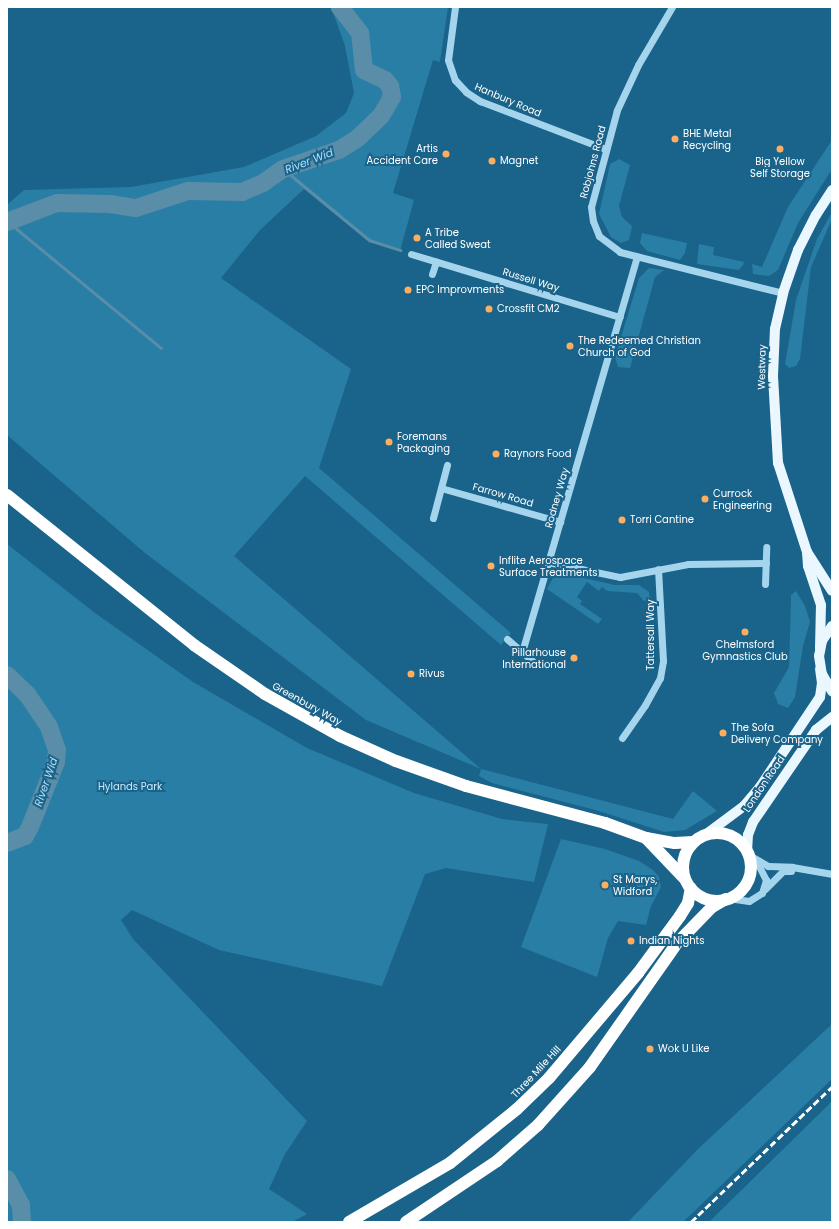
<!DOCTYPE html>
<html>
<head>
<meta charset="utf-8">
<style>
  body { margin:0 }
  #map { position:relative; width:839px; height:1229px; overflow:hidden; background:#1a638a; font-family:Poppins,sans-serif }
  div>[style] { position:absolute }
  .green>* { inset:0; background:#297ea6 }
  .stream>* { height:3px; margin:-1.5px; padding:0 1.5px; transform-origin:1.5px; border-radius:1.5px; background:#598da8 }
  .river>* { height:18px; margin:-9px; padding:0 9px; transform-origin:9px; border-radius:9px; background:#598da8 }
  .minor>* { height:7px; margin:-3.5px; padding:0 3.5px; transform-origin:3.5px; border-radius:3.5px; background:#a4d5ed }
  .major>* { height:10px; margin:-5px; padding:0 5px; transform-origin:5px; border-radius:5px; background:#eaf7ff }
  .highway>* { height:12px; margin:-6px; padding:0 6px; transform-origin:6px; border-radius:6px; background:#fff }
  .highway>.ring { margin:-6px; padding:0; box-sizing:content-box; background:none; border:12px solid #fff; border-radius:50% }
  .rail>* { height:3px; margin-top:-1.5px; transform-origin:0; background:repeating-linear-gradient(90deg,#fff 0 7px,transparent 0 10px) }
  .dots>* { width:11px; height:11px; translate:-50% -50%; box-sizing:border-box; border:2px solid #1a638a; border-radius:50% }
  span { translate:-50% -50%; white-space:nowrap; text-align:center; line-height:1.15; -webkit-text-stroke:4px #1a638a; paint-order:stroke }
  .street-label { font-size:10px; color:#fff }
  .poi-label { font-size:10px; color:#fff }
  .left { translate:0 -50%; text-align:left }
  .right { translate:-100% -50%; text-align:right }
  .park-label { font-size:10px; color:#c9eafa }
  .water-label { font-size:11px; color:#afdef5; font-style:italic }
  .frame { position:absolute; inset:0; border:8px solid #fff; pointer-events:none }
</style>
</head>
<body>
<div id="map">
  <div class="green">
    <div style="clip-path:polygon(331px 7px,448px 7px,440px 62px,433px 60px,393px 193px,414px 200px,400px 251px,369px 242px,304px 189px,260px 230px,221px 278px,351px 369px,319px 468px,511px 633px,501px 645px,305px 476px,234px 556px,481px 769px,673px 819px,693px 791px,717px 811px,685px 830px,664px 832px,599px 811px,492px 783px,479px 776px,481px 769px,366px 720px,145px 553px,7px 435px,7px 205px,24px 190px,131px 187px,244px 167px,316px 136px,346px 113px,354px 93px,345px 46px)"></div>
    <div style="clip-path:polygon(832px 140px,832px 169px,798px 223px,778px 270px,769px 276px,753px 274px,752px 264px,762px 267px,788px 207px)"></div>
    <div style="clip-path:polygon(619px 159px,630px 165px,619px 206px,622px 217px,632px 226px,629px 240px,621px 243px,611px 237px,599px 214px,610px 164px)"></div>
    <div style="clip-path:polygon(832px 212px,832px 219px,811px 267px,800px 359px,796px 366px,789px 368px,785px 364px,796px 300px,817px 239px)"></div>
    <div style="clip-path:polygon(642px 233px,687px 243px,685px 253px,680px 260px,647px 251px,640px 243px)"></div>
    <div style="clip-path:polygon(699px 244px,714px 247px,713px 255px,744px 262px,743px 265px,739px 270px,697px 264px)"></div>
    <div style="clip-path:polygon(649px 268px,664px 270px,655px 277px,630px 368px,618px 367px,615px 357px,639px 278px)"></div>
    <div style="clip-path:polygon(7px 544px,95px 613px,193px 682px,307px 748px,414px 793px,502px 819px,548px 824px,534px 882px,446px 868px,425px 874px,382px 986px,219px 950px,132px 910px,121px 920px,133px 939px,307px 1121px,285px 1154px,269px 1189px,307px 1214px,292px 1222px,7px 1222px)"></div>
    <div style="clip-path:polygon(570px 575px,615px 585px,639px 585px,649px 592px,650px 600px,644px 601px,637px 593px,607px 591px,602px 587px,599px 591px,587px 582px,577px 597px,582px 601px,580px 604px,602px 619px,598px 624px,547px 589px,553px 578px)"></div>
    <div style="clip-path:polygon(796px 591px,805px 606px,810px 622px,803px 646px,795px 697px,788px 708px,778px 704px,774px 693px,789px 667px,791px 601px,791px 595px)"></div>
    <div style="clip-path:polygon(561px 839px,605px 849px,639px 861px,653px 870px,659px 877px,661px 887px,651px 906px,646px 925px,618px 921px,608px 938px,597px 977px,521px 947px)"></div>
    <div style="clip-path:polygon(832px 1024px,832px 1079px,683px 1222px,628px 1222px,698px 1149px)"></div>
    <div style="clip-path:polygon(832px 1101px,832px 1222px,709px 1222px,817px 1116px)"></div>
  </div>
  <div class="stream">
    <div style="left:283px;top:169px;width:112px;rotate:39.5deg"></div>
    <div style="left:369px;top:240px;width:33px;rotate:18deg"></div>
    <div style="left:8px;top:222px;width:198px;rotate:39.5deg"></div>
  </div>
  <div class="river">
    <div style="left:7px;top:222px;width:53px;rotate:-20.8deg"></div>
    <div style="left:57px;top:203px;width:53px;rotate:1.1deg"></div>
    <div style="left:110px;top:204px;width:26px;rotate:9deg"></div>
    <div style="left:136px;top:208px;width:55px;rotate:-18.1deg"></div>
    <div style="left:188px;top:191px;width:54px;rotate:1.1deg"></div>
    <div style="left:242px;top:192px;width:23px;rotate:-23deg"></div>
    <div style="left:263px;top:183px;width:24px;rotate:-35deg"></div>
    <div style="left:283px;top:169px;width:59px;rotate:-18.7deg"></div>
    <div style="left:339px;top:150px;width:22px;rotate:-32deg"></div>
    <div style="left:358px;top:138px;width:32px;rotate:-44deg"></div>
    <div style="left:381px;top:116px;width:22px;rotate:-60deg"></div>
    <div style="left:392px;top:97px;width:11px;rotate:-100deg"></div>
    <div style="left:390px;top:86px;width:8px;rotate:-130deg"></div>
    <div style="left:385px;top:80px;width:23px;rotate:-155deg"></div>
    <div style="left:364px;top:70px;width:37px;rotate:-96deg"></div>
    <div style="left:360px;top:33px;width:33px;rotate:-128deg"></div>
    <div style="left:7px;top:675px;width:28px;rotate:44deg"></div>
    <div style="left:27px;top:694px;width:40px;rotate:56deg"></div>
    <div style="left:49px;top:727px;width:24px;rotate:71deg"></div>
    <div style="left:57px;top:750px;width:12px;rotate:95deg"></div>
    <div style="left:56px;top:762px;width:70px;rotate:111.8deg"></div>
    <div style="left:30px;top:827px;width:10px;rotate:119deg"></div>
    <div style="left:25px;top:836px;width:19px;rotate:159deg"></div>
    <div style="left:7px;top:1179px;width:30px;rotate:62deg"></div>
    <div style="left:21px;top:1205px;width:17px;rotate:87deg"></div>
  </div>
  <div class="minor">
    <div style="left:455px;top:7px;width:53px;rotate:97.5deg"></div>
    <div style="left:448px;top:60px;width:21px;rotate:71deg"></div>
    <div style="left:455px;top:80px;width:16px;rotate:47deg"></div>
    <div style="left:466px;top:92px;width:17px;rotate:33deg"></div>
    <div style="left:480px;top:101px;width:135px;rotate:20.9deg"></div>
    <div style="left:672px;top:7px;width:67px;rotate:120.4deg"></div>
    <div style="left:638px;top:65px;width:50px;rotate:115deg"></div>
    <div style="left:617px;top:110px;width:100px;rotate:105deg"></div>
    <div style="left:591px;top:207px;width:14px;rotate:82deg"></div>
    <div style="left:593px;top:221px;width:16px;rotate:68deg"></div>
    <div style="left:599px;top:236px;width:26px;rotate:37deg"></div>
    <div style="left:620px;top:252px;width:168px;rotate:14.1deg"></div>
    <div style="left:411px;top:254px;width:218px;rotate:16.8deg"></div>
    <div style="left:432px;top:274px;width:13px;rotate:-72deg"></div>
    <div style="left:441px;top:488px;width:124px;rotate:15.9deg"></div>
    <div style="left:433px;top:518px;width:55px;rotate:-75.2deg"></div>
    <div style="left:548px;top:562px;width:74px;rotate:11.8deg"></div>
    <div style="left:620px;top:577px;width:69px;rotate:-10.8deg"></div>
    <div style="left:688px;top:564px;width:78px;rotate:-0.7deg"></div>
    <div style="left:765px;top:584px;width:37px;rotate:-88deg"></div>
    <div style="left:507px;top:639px;width:35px;rotate:41deg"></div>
    <div style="left:522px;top:652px;width:412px;rotate:-73.8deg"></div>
    <div style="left:622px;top:738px;width:40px;rotate:-55.1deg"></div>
    <div style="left:645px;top:705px;width:31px;rotate:-61deg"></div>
    <div style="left:660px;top:678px;width:17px;rotate:-80deg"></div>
    <div style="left:663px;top:661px;width:92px;rotate:-93.1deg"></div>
    <div style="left:749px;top:855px;width:22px;rotate:30deg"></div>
    <div style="left:768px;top:866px;width:24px;rotate:2deg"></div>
    <div style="left:792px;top:867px;width:41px;rotate:9.9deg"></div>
    <div style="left:765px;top:889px;width:25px;rotate:-45deg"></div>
    <div style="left:783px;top:871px;width:8px"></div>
    <div style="left:728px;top:898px;width:21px;rotate:8deg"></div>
    <div style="left:749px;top:901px;width:15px;rotate:-32deg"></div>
    <div style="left:762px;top:893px;width:14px;rotate:-73deg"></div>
    <div style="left:766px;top:880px;width:20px;rotate:-117deg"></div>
  </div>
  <div class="major">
    <div style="left:807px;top:552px;width:46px;rotate:57.3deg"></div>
    <div style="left:832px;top:626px;width:18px;rotate:124deg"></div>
    <div style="left:822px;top:641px;width:15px;rotate:101deg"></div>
    <div style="left:819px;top:656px;width:18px;rotate:81deg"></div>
    <div style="left:822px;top:674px;width:20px;rotate:60deg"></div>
    <div style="left:820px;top:648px;width:43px;rotate:-88.7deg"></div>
    <div style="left:821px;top:605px;width:41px;rotate:-108.4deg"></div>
    <div style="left:808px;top:566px;width:14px;rotate:-94deg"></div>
    <div style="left:807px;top:552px;width:94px;rotate:-108deg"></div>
    <div style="left:778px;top:463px;width:87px;rotate:-93.3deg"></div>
    <div style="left:773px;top:376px;width:47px;rotate:-87.6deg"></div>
    <div style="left:775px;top:329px;width:37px;rotate:-77deg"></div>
    <div style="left:783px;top:293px;width:46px;rotate:-70.8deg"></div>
    <div style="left:798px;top:250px;width:39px;rotate:-63deg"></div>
    <div style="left:816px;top:215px;width:30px;rotate:-57deg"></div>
    <div style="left:705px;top:835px;width:49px;rotate:-36.6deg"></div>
    <div style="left:744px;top:806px;width:25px;rotate:-50deg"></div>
    <div style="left:760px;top:787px;width:108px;rotate:-56.3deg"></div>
    <div style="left:820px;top:697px;width:14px;rotate:-82deg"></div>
    <div style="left:822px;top:683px;width:14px;rotate:-98deg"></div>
    <div style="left:747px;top:853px;width:18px;rotate:-87deg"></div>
    <div style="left:748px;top:835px;width:14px;rotate:-69deg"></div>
    <div style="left:753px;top:822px;width:112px;rotate:-55.6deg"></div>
    <div style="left:816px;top:730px;width:21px;rotate:-39deg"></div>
  </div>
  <div class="highway">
    <div style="left:7px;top:495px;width:240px;rotate:38.7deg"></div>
    <div style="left:194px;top:645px;width:86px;rotate:34.6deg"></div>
    <div style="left:265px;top:694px;width:86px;rotate:29.2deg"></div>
    <div style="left:340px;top:736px;width:61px;rotate:24.1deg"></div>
    <div style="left:396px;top:761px;width:74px;rotate:19.7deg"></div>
    <div style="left:466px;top:786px;width:144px;rotate:14.9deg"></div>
    <div style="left:605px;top:823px;width:44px;rotate:20.1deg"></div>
    <div style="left:646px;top:838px;width:29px;rotate:10deg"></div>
    <div style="left:675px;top:843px;width:18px;rotate:-3deg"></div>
    <div class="ring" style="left:683px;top:833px;width:56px;height:56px"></div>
    <div style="left:646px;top:838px;width:55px;rotate:46.5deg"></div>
    <div style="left:349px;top:1222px;width:117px;rotate:-30.3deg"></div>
    <div style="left:450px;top:1163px;width:86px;rotate:-38.9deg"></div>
    <div style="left:517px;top:1109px;width:45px;rotate:-44.1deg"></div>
    <div style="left:549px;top:1078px;width:138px;rotate:-49.7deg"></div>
    <div style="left:638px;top:973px;width:71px;rotate:-53.6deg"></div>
    <div style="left:680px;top:916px;width:15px;rotate:-58deg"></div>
    <div style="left:688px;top:903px;width:15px;rotate:-79deg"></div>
    <div style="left:406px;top:1222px;width:110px;rotate:-33.8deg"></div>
    <div style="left:497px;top:1161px;width:55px;rotate:-41.3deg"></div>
    <div style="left:538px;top:1125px;width:78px;rotate:-48.1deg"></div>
    <div style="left:590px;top:1067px;width:153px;rotate:-54.9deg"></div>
    <div style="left:678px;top:942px;width:49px;rotate:-45.8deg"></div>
    <div style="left:712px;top:907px;width:16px;rotate:-30deg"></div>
  </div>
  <div class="rail">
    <div style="left:691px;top:1222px;width:195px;rotate:-43.8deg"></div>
  </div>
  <div class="dots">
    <div style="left:675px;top:139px;background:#ffae60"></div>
    <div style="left:780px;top:149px;background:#ffae60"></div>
    <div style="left:446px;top:154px;background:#ffae60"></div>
    <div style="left:492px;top:161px;background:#ffae60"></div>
    <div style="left:417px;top:238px;background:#ffae60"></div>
    <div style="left:408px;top:290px;background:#ffae60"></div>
    <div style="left:489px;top:309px;background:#ffae60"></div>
    <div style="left:570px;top:346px;background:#ffae60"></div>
    <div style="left:389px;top:442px;background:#ffae60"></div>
    <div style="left:496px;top:454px;background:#ffae60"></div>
    <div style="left:705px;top:499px;background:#ffae60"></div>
    <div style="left:622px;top:520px;background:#ffae60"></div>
    <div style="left:491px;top:566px;background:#ffae60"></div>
    <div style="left:745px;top:632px;background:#ffae60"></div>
    <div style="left:574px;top:658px;background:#ffae60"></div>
    <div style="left:411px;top:674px;background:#ffae60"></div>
    <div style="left:723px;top:733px;background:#ffae60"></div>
    <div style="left:605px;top:885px;background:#ffae60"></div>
    <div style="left:631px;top:941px;background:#ffae60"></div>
    <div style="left:650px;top:1049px;background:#ffae60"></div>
  </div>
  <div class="street-label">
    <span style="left:508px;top:100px;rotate:23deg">Hanbury Road</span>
    <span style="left:593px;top:162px;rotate:-75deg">Robjohns Road</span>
    <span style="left:531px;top:280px;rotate:17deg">Russell Way</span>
    <span style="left:762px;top:367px;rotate:-89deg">Westway</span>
    <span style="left:503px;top:495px;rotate:16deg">Farrow Road</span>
    <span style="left:557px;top:498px;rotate:-74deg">Rodney Way</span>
    <span style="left:651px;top:635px;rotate:-90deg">Tattersall Way</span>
    <span style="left:307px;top:704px;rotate:29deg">Greenbury Way</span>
    <span style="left:764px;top:784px;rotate:-56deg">London Road</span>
    <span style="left:536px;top:1072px;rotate:-47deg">Three Mile Hill</span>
  </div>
  <div class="poi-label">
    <span class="left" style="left:683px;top:139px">BHE Metal<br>Recycling</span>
    <span class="right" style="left:438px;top:154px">Artis<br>Accident Care</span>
    <span class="left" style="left:500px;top:161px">Magnet</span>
    <span style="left:780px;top:167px">Big Yellow<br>Self Storage</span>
    <span class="left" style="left:425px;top:238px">A Tribe<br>Called Sweat</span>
    <span class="left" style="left:416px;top:290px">EPC Improvments</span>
    <span class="left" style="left:497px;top:309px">Crossfit CM2</span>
    <span class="left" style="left:578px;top:346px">The Redeemed Christian<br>Church of God</span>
    <span class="left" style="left:397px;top:442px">Foremans<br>Packaging</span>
    <span class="left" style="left:504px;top:454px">Raynors Food</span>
    <span class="left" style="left:713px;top:499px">Currock<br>Engineering</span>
    <span class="left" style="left:630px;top:520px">Torri Cantine</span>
    <span class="left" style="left:499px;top:566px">Inflite Aerospace<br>Surface Treatments</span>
    <span style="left:745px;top:650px">Chelmsford<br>Gymnastics Club</span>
    <span class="right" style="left:566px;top:658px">Pillarhouse<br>International</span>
    <span class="left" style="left:419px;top:674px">Rivus</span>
    <span class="left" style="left:731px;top:733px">The Sofa<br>Delivery Company</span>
    <span class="left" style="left:613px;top:885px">St Marys,<br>Widford</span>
    <span class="left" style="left:639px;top:941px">Indian Nights</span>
    <span class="left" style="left:658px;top:1049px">Wok U Like</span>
  </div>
  <div class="park-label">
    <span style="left:130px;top:787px">Hylands Park</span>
  </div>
  <div class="water-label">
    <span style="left:309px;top:161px;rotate:-21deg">River Wid</span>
    <span style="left:46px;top:782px;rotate:-71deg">River Wid</span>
  </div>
  <div class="frame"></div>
</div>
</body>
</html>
